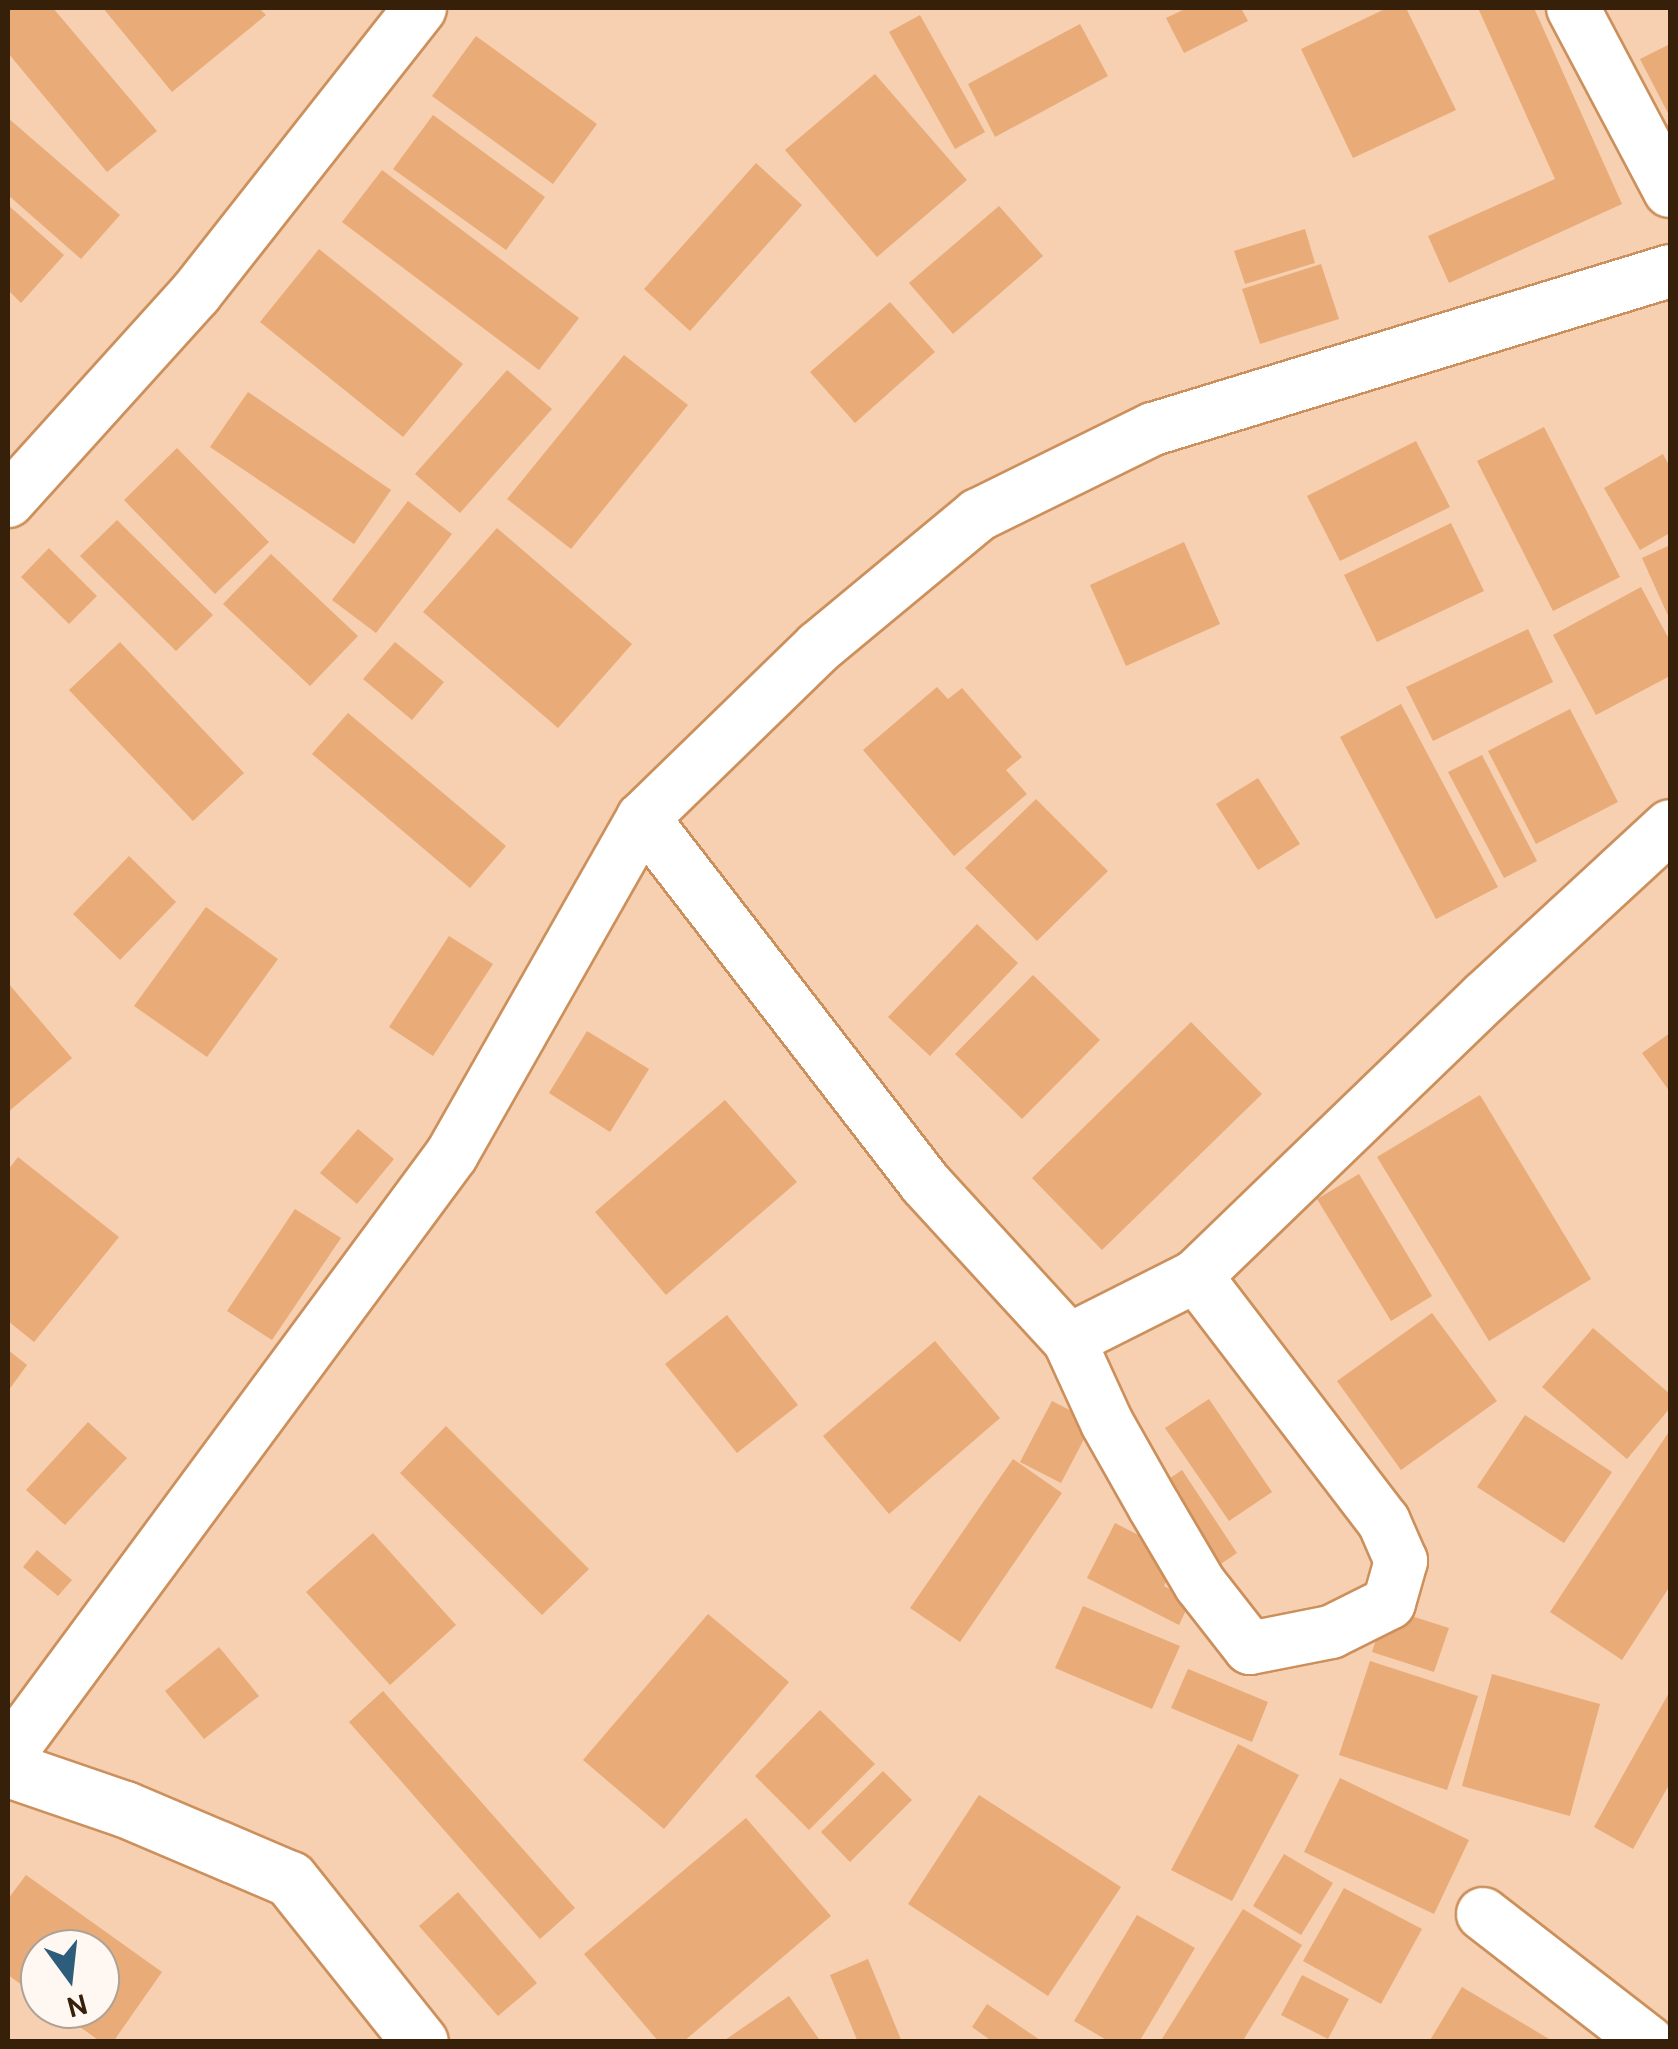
<!DOCTYPE html>
<html>
<head>
<meta charset="utf-8">
<style>
  body { margin:0 }
  #map { position:relative; width:1678px; height:2049px; overflow:hidden; background:#f6d0b1; font-family:Cabin,sans-serif }
  div>[style] { position:absolute }
  .building>* { inset:0; background:#e9ab77 }
  .roads { filter:drop-shadow(2px 0 #cc905c) drop-shadow(-2px 0 #cc905c) drop-shadow(0 2px #cc905c) drop-shadow(0 -2px #cc905c) }
  .minor>* { height:52px; margin:-26px; padding:0 26px; transform-origin:26px; border-radius:26px; background:#fff }
  .tertiary>* { height:55px; margin:-27.5px; padding:0 27.5px; transform-origin:27.5px; border-radius:27.5px; background:#fff }
  span { translate:-50% -50%; white-space:nowrap; text-align:center; line-height:1.15; -webkit-text-stroke:10px #fef7f2; paint-order:stroke }
  .frame { position:absolute; inset:0; border:10px solid #37200a; pointer-events:none }
  .north { position:absolute; left:20px; top:1929px; width:100px; height:100px; box-sizing:border-box; background:#fef7f2; border:2px solid #aea195; border-radius:50%; rotate:165deg; font-size:28px; font-weight:700; line-height:40px; text-align:center; color:#37200a }
  .north::after { content:''; display:block; margin:auto; width:35px; height:45px; background:#2e5c7b; clip-path:polygon(50% 0,100% 100%,50% 72%,0 100%) }
</style>
</head>
<body>
<div id="map">
  <div class="building">
    <div style="clip-path:polygon(8px 8px,53px 8px,157px 131px,107px 172px,8px 53px)"></div>
    <div style="clip-path:polygon(103px 8px,259px 8px,266px 15px,172px 92px)"></div>
    <div style="clip-path:polygon(1187px 8px,1241px 8px,1248px 21px,1184px 53px,1166px 18px)"></div>
    <div style="clip-path:polygon(1387px 8px,1406px 8px,1456px 110px,1353px 158px,1301px 49px)"></div>
    <div style="clip-path:polygon(1478px 8px,1534px 8px,1622px 204px,1449px 283px,1428px 236px,1555px 179px)"></div>
    <div style="clip-path:polygon(920px 15px,985px 132px,955px 149px,889px 32px)"></div>
    <div style="clip-path:polygon(1080px 24px,1108px 76px,995px 137px,968px 84px)"></div>
    <div style="clip-path:polygon(476px 36px,597px 124px,553px 184px,432px 96px)"></div>
    <div style="clip-path:polygon(1670px 44px,1670px 117px,1640px 59px)"></div>
    <div style="clip-path:polygon(875px 74px,967px 180px,877px 257px,785px 150px)"></div>
    <div style="clip-path:polygon(433px 115px,545px 197px,506px 250px,393px 169px)"></div>
    <div style="clip-path:polygon(8px 118px,120px 215px,81px 259px,8px 195px)"></div>
    <div style="clip-path:polygon(756px 163px,802px 205px,690px 331px,644px 289px)"></div>
    <div style="clip-path:polygon(382px 170px,579px 318px,539px 370px,342px 222px)"></div>
    <div style="clip-path:polygon(8px 205px,64px 255px,21px 303px,8px 290px)"></div>
    <div style="clip-path:polygon(999px 206px,1043px 256px,953px 334px,909px 283px)"></div>
    <div style="clip-path:polygon(1305px 229px,1315px 263px,1245px 284px,1234px 251px)"></div>
    <div style="clip-path:polygon(319px 249px,463px 364px,403px 437px,260px 322px)"></div>
    <div style="clip-path:polygon(1321px 264px,1339px 319px,1260px 344px,1242px 289px)"></div>
    <div style="clip-path:polygon(890px 302px,935px 352px,855px 423px,810px 372px)"></div>
    <div style="clip-path:polygon(624px 355px,688px 405px,571px 549px,507px 499px)"></div>
    <div style="clip-path:polygon(507px 370px,552px 409px,460px 513px,415px 474px)"></div>
    <div style="clip-path:polygon(248px 392px,391px 490px,354px 544px,210px 447px)"></div>
    <div style="clip-path:polygon(1544px 427px,1620px 577px,1553px 611px,1477px 461px)"></div>
    <div style="clip-path:polygon(1416px 441px,1450px 507px,1340px 561px,1307px 496px)"></div>
    <div style="clip-path:polygon(177px 448px,269px 542px,215px 594px,124px 500px)"></div>
    <div style="clip-path:polygon(1663px 454px,1670px 467px,1670px 533px,1640px 550px,1604px 488px)"></div>
    <div style="clip-path:polygon(408px 501px,452px 534px,376px 633px,332px 600px)"></div>
    <div style="clip-path:polygon(117px 520px,213px 615px,176px 651px,80px 556px)"></div>
    <div style="clip-path:polygon(1451px 523px,1484px 591px,1377px 642px,1344px 575px)"></div>
    <div style="clip-path:polygon(497px 528px,632px 644px,558px 728px,423px 612px)"></div>
    <div style="clip-path:polygon(1184px 542px,1220px 624px,1126px 666px,1090px 585px)"></div>
    <div style="clip-path:polygon(1670px 545px,1670px 620px,1642px 558px)"></div>
    <div style="clip-path:polygon(49px 548px,97px 596px,69px 624px,21px 577px)"></div>
    <div style="clip-path:polygon(271px 554px,358px 636px,310px 686px,223px 604px)"></div>
    <div style="clip-path:polygon(1641px 587px,1670px 641px,1670px 676px,1596px 715px,1553px 635px)"></div>
    <div style="clip-path:polygon(1528px 629px,1553px 682px,1433px 741px,1406px 687px)"></div>
    <div style="clip-path:polygon(120px 642px,244px 773px,193px 821px,69px 690px)"></div>
    <div style="clip-path:polygon(395px 642px,444px 682px,412px 720px,363px 679px)"></div>
    <div style="clip-path:polygon(937px 687px,948px 699px,962px 688px,1022px 757px,1006px 770px,1027px 794px,954px 856px,863px 750px)"></div>
    <div style="clip-path:polygon(1401px 704px,1498px 887px,1436px 919px,1340px 737px)"></div>
    <div style="clip-path:polygon(1570px 709px,1618px 802px,1536px 844px,1488px 751px)"></div>
    <div style="clip-path:polygon(348px 713px,506px 846px,470px 888px,312px 754px)"></div>
    <div style="clip-path:polygon(1482px 755px,1537px 861px,1504px 878px,1448px 772px)"></div>
    <div style="clip-path:polygon(1258px 778px,1300px 844px,1258px 870px,1216px 804px)"></div>
    <div style="clip-path:polygon(1036px 799px,1108px 871px,1037px 941px,965px 868px)"></div>
    <div style="clip-path:polygon(129px 856px,176px 902px,120px 960px,73px 914px)"></div>
    <div style="clip-path:polygon(206px 907px,278px 959px,207px 1057px,134px 1006px)"></div>
    <div style="clip-path:polygon(977px 924px,1018px 963px,930px 1056px,888px 1017px)"></div>
    <div style="clip-path:polygon(449px 936px,493px 964px,433px 1056px,389px 1027px)"></div>
    <div style="clip-path:polygon(1033px 975px,1100px 1040px,1022px 1119px,955px 1054px)"></div>
    <div style="clip-path:polygon(8px 983px,72px 1058px,8px 1112px)"></div>
    <div style="clip-path:polygon(1191px 1022px,1262px 1094px,1102px 1250px,1032px 1178px)"></div>
    <div style="clip-path:polygon(587px 1031px,649px 1069px,610px 1132px,549px 1093px)"></div>
    <div style="clip-path:polygon(1670px 1033px,1670px 1092px,1642px 1053px)"></div>
    <div style="clip-path:polygon(1480px 1095px,1591px 1279px,1489px 1341px,1377px 1157px)"></div>
    <div style="clip-path:polygon(725px 1100px,797px 1182px,666px 1295px,595px 1212px)"></div>
    <div style="clip-path:polygon(358px 1129px,394px 1159px,357px 1204px,320px 1173px)"></div>
    <div style="clip-path:polygon(18px 1157px,119px 1237px,34px 1342px,8px 1321px,8px 1170px)"></div>
    <div style="clip-path:polygon(1359px 1174px,1432px 1296px,1391px 1321px,1317px 1199px)"></div>
    <div style="clip-path:polygon(295px 1209px,341px 1238px,272px 1340px,227px 1311px)"></div>
    <div style="clip-path:polygon(1432px 1313px,1497px 1401px,1401px 1470px,1337px 1381px)"></div>
    <div style="clip-path:polygon(727px 1315px,798px 1405px,737px 1453px,665px 1364px)"></div>
    <div style="clip-path:polygon(1593px 1328px,1670px 1394px,1670px 1408px,1627px 1459px,1542px 1387px)"></div>
    <div style="clip-path:polygon(935px 1341px,1000px 1418px,889px 1514px,823px 1436px)"></div>
    <div style="clip-path:polygon(8px 1350px,27px 1365px,8px 1391px)"></div>
    <div style="clip-path:polygon(1209px 1399px,1272px 1492px,1229px 1521px,1165px 1428px)"></div>
    <div style="clip-path:polygon(1052px 1401px,1093px 1422px,1061px 1483px,1020px 1462px)"></div>
    <div style="clip-path:polygon(1525px 1415px,1612px 1472px,1564px 1543px,1477px 1487px)"></div>
    <div style="clip-path:polygon(88px 1422px,127px 1458px,65px 1525px,26px 1490px)"></div>
    <div style="clip-path:polygon(446px 1426px,589px 1569px,542px 1615px,400px 1473px)"></div>
    <div style="clip-path:polygon(1670px 1430px,1670px 1586px,1622px 1660px,1550px 1612px)"></div>
    <div style="clip-path:polygon(1013px 1459px,1062px 1493px,960px 1642px,910px 1608px)"></div>
    <div style="clip-path:polygon(1182px 1470px,1237px 1553px,1209px 1572px,1154px 1489px)"></div>
    <div style="clip-path:polygon(1115px 1523px,1179px 1556px,1164px 1586px,1191px 1600px,1179px 1625px,1087px 1578px)"></div>
    <div style="clip-path:polygon(373px 1533px,456px 1625px,390px 1685px,306px 1592px)"></div>
    <div style="clip-path:polygon(37px 1550px,72px 1580px,58px 1596px,23px 1567px)"></div>
    <div style="clip-path:polygon(1083px 1606px,1180px 1646px,1152px 1709px,1055px 1668px)"></div>
    <div style="clip-path:polygon(1386px 1608px,1449px 1628px,1434px 1672px,1372px 1652px)"></div>
    <div style="clip-path:polygon(708px 1614px,789px 1682px,664px 1829px,583px 1760px)"></div>
    <div style="clip-path:polygon(219px 1647px,259px 1696px,204px 1739px,165px 1691px)"></div>
    <div style="clip-path:polygon(1370px 1661px,1478px 1696px,1447px 1790px,1339px 1755px)"></div>
    <div style="clip-path:polygon(1188px 1669px,1268px 1702px,1252px 1742px,1171px 1708px)"></div>
    <div style="clip-path:polygon(1492px 1674px,1600px 1704px,1570px 1816px,1462px 1786px)"></div>
    <div style="clip-path:polygon(383px 1691px,575px 1908px,540px 1939px,349px 1722px)"></div>
    <div style="clip-path:polygon(1670px 1691px,1670px 1783px,1633px 1849px,1594px 1827px)"></div>
    <div style="clip-path:polygon(820px 1710px,875px 1764px,809px 1830px,755px 1776px)"></div>
    <div style="clip-path:polygon(1238px 1744px,1299px 1775px,1232px 1901px,1171px 1870px)"></div>
    <div style="clip-path:polygon(883px 1771px,912px 1800px,850px 1862px,821px 1832px)"></div>
    <div style="clip-path:polygon(1340px 1778px,1469px 1840px,1434px 1914px,1304px 1852px)"></div>
    <div style="clip-path:polygon(979px 1795px,1121px 1887px,1048px 1996px,908px 1904px)"></div>
    <div style="clip-path:polygon(746px 1818px,831px 1916px,683px 2042px,659px 2042px,584px 1954px)"></div>
    <div style="clip-path:polygon(1284px 1854px,1333px 1883px,1301px 1935px,1253px 1906px)"></div>
    <div style="clip-path:polygon(26px 1875px,162px 1972px,113px 2042px,101px 2042px,55px 2009px,100px 2009px,100px 1949px,40px 1949px,40px 1998px,8px 1975px,8px 1899px)"></div>
    <div style="clip-path:polygon(1344px 1888px,1422px 1929px,1381px 2004px,1303px 1961px)"></div>
    <div style="clip-path:polygon(458px 1892px,537px 1983px,498px 2016px,419px 1926px)"></div>
    <div style="clip-path:polygon(1243px 1909px,1302px 1945px,1242px 2042px,1160px 2042px)"></div>
    <div style="clip-path:polygon(1137px 1915px,1195px 1948px,1139px 2042px,1110px 2042px,1074px 2021px)"></div>
    <div style="clip-path:polygon(868px 1959px,902px 2042px,858px 2042px,830px 1975px)"></div>
    <div style="clip-path:polygon(1302px 1975px,1349px 1999px,1328px 2039px,1281px 2015px)"></div>
    <div style="clip-path:polygon(1462px 1987px,1554px 2042px,1429px 2042px)"></div>
    <div style="clip-path:polygon(789px 1996px,821px 2042px,722px 2042px)"></div>
    <div style="clip-path:polygon(987px 2004px,1043px 2042px,993px 2042px,972px 2027px)"></div>
  </div>
  <div class="roads">
    <div class="minor">
      <div style="left:1573px;top:8px;width:207px;rotate:62.1deg"></div>
      <div style="left:8px;top:501px;width:280px;rotate:-47.9deg"></div>
      <div style="left:196px;top:293px;width:362px;rotate:-51.8deg"></div>
      <div style="left:643px;top:818px;width:461px;rotate:52.3deg"></div>
      <div style="left:925px;top:1183px;width:213px;rotate:47.5deg"></div>
      <div style="left:1069px;top:1340px;width:91px;rotate:65.4deg"></div>
      <div style="left:1107px;top:1423px;width:95px;rotate:60.5deg"></div>
      <div style="left:1154px;top:1506px;width:91px;rotate:59.5deg"></div>
      <div style="left:1200px;top:1584px;width:81px;rotate:52deg"></div>
      <div style="left:1250px;top:1648px;width:83px;rotate:-11.2deg"></div>
      <div style="left:1331px;top:1632px;width:65px;rotate:-26.6deg"></div>
      <div style="left:1389px;top:1603px;width:44px;rotate:-74.1deg"></div>
      <div style="left:1401px;top:1561px;width:43px;rotate:-113.6deg"></div>
      <div style="left:1384px;top:1522px;width:310px;rotate:-127.4deg"></div>
      <div style="left:1069px;top:1340px;width:142px;rotate:-26.7deg"></div>
      <div style="left:1196px;top:1276px;width:402px;rotate:-44deg"></div>
      <div style="left:1485px;top:997px;width:252px;rotate:-42.7deg"></div>
      <div style="left:8px;top:1755px;width:747px;rotate:-53.54deg"></div>
      <div style="left:452px;top:1154px;width:386px;rotate:-60.4deg"></div>
      <div style="left:643px;top:818px;width:245px;rotate:-44.2deg"></div>
      <div style="left:819px;top:647px;width:207px;rotate:-39.7deg"></div>
      <div style="left:978px;top:515px;width:195px;rotate:-26.2deg"></div>
      <div style="left:1153px;top:429px;width:541px;rotate:-16.99deg"></div>
      <div style="left:1483px;top:1914px;width:209px;rotate:37.8deg"></div>
    </div>
    <div class="tertiary">
      <div style="left:8px;top:1769px;width:124px;rotate:18.9deg"></div>
      <div style="left:125px;top:1809px;width:179px;rotate:23deg"></div>
      <div style="left:290px;top:1879px;width:208px;rotate:51.4deg"></div>
    </div>
  </div>
  <div class="frame"></div>
  <div class="north">N</div>
</div>
</body>
</html>
